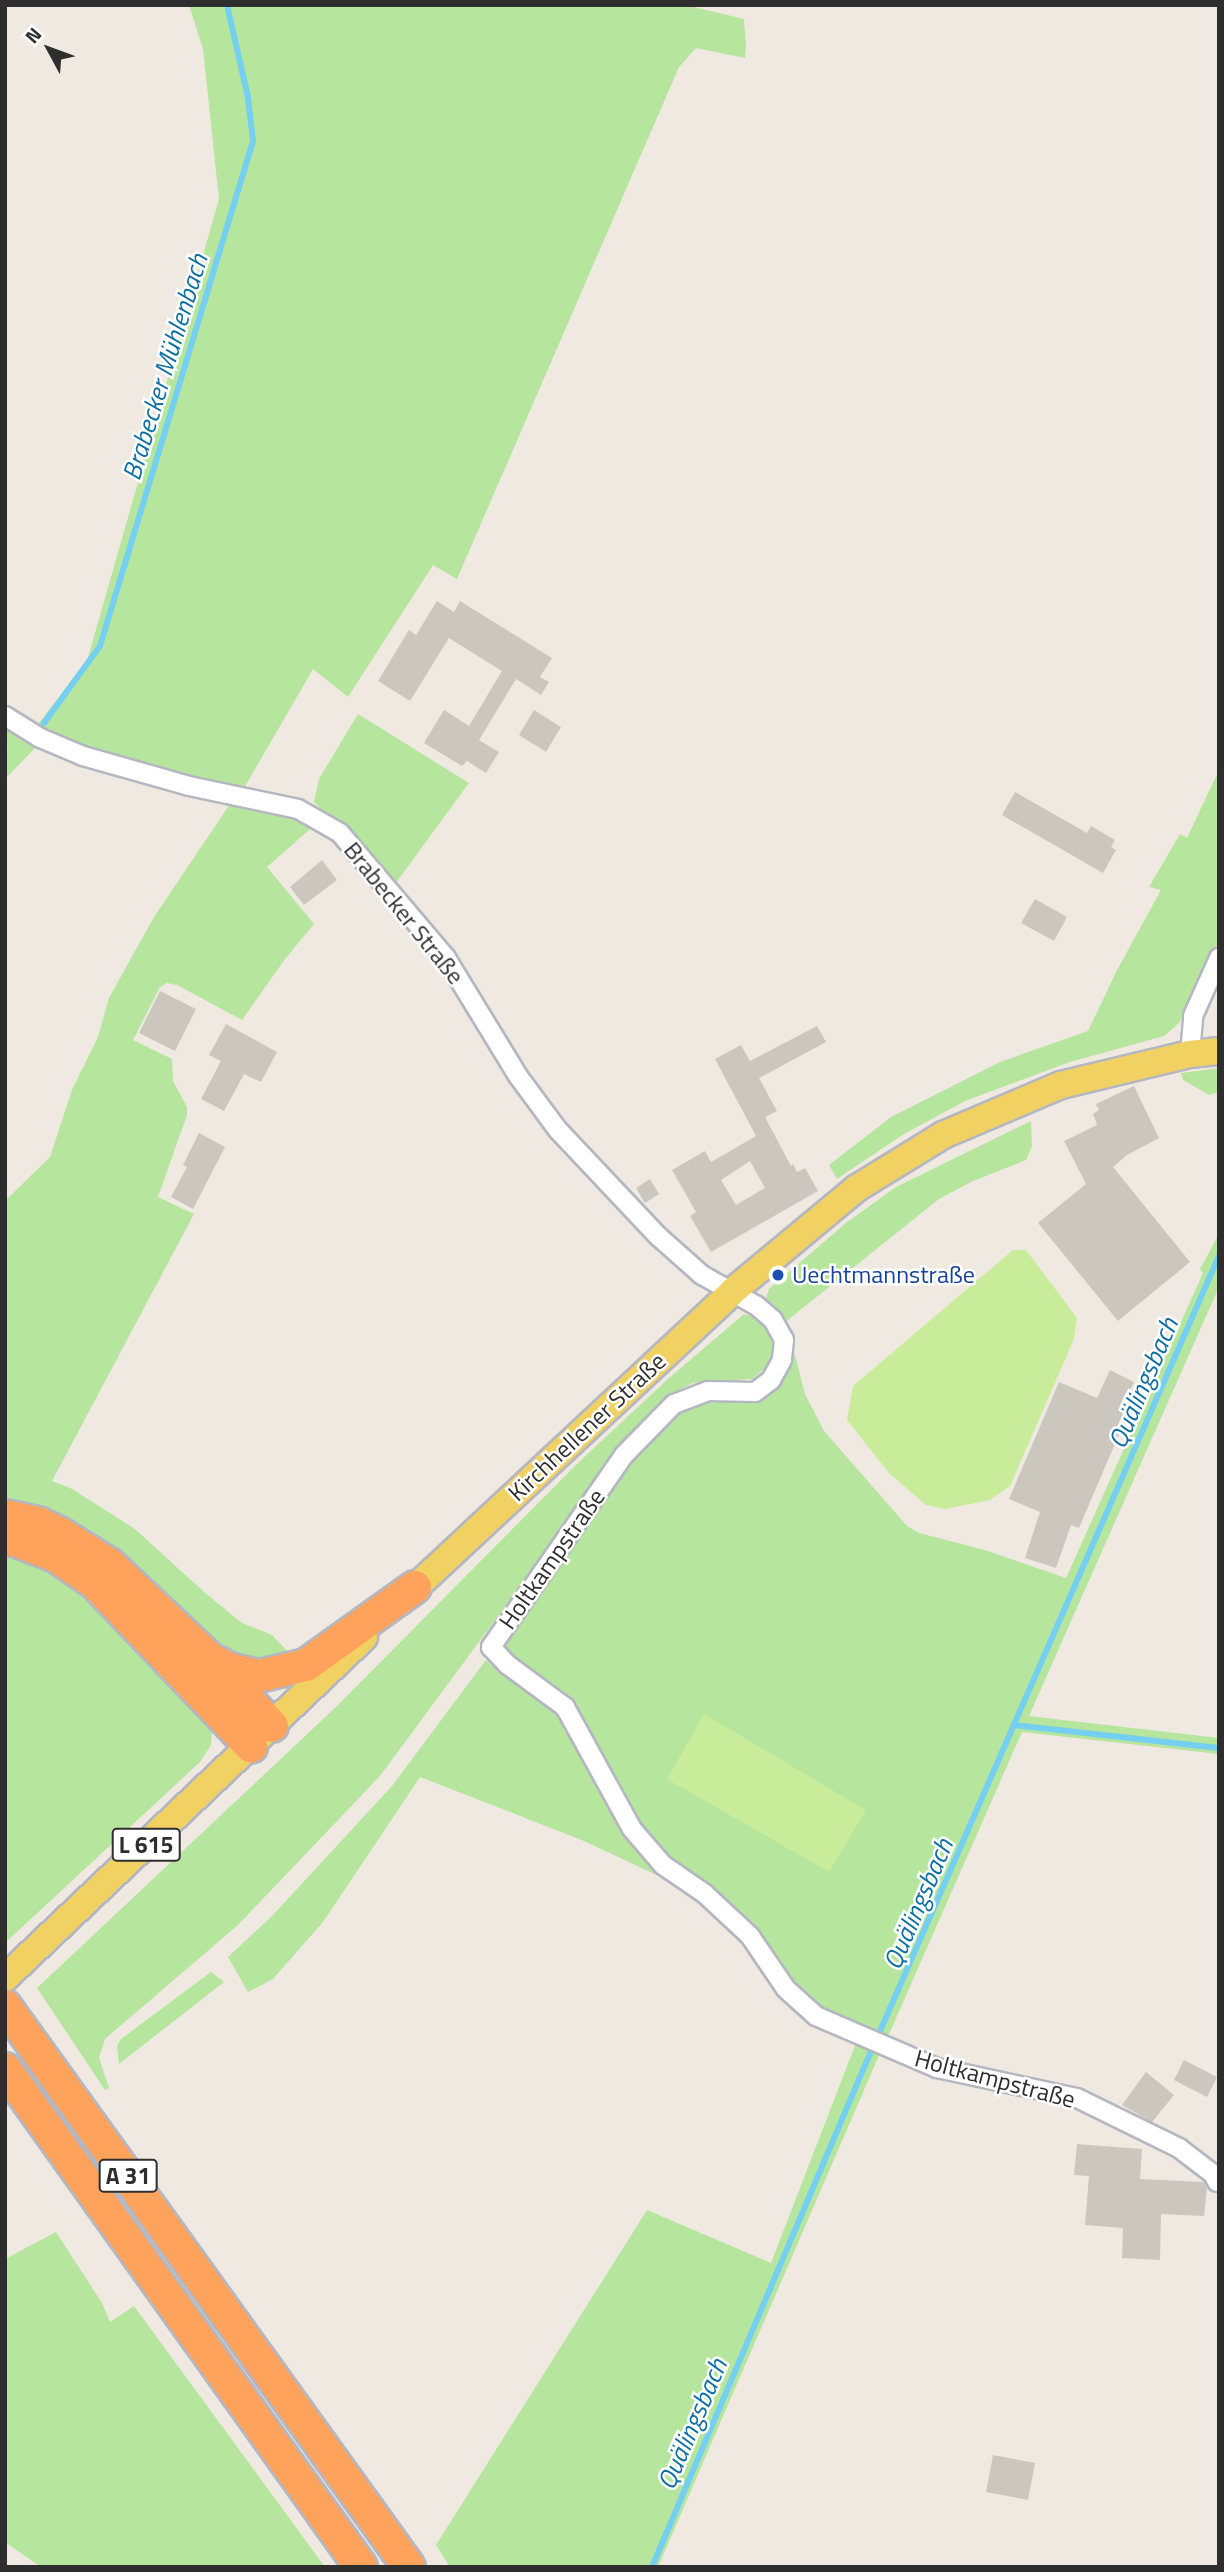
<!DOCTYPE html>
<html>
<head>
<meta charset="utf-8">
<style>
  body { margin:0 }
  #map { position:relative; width:1224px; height:2572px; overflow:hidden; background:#efe9e1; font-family:"Titillium Web",sans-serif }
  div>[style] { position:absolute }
  .green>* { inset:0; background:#b6e59e }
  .pitch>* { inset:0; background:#c9ec9a }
  .stream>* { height:6px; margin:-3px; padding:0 3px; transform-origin:3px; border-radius:3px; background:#75cff0 }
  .building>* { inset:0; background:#cbc7bf }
  .roads { filter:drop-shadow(2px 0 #b4b7c1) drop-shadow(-2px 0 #b4b7c1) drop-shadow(0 2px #b4b7c1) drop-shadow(0 -2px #b4b7c1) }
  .minor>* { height:18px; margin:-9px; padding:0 9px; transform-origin:9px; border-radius:9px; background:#fff }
  .primary>* { height:26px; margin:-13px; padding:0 13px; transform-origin:13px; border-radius:13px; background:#f2d163 }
  .motorway>* { height:32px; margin:-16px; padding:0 16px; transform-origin:16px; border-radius:16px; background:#ffa35c }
  .dots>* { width:19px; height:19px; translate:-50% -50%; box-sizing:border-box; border:4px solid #fff; border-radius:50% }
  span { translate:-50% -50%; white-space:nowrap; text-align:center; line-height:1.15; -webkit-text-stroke:5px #fff; paint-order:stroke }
  .shield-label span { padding:2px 5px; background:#fff; border:2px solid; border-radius:5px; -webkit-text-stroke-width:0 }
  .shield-label { font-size:23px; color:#2e2e2e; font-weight:700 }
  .street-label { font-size:24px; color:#2e2e2e }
  .transit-label { font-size:24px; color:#164399 }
  .left { translate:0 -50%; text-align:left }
  .water-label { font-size:26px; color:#0d6fa3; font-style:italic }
  .frame { position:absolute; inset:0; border:7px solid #2e2e2e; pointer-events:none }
  .north { position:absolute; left:14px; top:14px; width:70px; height:70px; -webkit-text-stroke:5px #fff; paint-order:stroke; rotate:311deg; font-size:19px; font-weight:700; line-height:28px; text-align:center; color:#2e2e2e }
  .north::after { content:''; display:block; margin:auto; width:24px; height:32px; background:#2e2e2e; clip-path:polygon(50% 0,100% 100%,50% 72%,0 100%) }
</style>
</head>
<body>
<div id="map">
  <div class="green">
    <div style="clip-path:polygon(189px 5px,685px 5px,744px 19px,746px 46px,745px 58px,696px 48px,679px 67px,457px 579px,433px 565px,348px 697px,313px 669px,243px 790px,121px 762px,35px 728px,87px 661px,219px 199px,203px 49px)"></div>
    <div style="clip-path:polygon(358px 714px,469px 783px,395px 884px,314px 802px,319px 779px)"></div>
    <div style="clip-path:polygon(5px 724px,33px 742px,35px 748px,5px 779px,5px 753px,8px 749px,5px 747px)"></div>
    <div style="clip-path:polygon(1219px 770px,1219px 941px,1192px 1003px,1179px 1023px,1164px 1036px,1070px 1062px,965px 1101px,904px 1134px,837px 1179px,829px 1165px,891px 1117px,1000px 1062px,1088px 1031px,1117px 970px,1161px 890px,1149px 887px,1180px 834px,1187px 838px)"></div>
    <div style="clip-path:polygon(230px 804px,300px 817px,316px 824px,267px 867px,314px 924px,285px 959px,242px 1020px,177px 985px,167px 983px,160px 987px,133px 1040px,172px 1059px,173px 1081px,187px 1107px,187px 1115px,158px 1197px,194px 1214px,52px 1481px,72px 1489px,135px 1529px,204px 1592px,242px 1623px,272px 1635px,293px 1657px,261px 1664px,237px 1658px,221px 1646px,125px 1555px,90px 1530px,52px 1510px,5px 1502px,5px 1201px,50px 1157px,72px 1090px,98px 1037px,109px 998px,154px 917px)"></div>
    <div style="clip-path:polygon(1219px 1068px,1219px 1092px,1209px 1095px,1183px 1080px,1181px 1073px)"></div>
    <div style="clip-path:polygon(1031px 1121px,1032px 1146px,1026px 1160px,971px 1182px,939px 1199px,784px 1323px,766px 1298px,769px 1289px,846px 1223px,896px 1187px)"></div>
    <div style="clip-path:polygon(1219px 1234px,1219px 1287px,1029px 1716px,1219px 1738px,1219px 1754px,1022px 1732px,886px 2041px,816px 2008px,656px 1847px,620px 1797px,610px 1809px,632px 1843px,662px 1872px,661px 1877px,584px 1841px,420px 1777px,323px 1922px,273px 1979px,248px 1992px,228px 1957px,272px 1916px,392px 1786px,486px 1660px,492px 1666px,623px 1467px,684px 1405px,763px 1398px,782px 1380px,791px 1356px,795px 1355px,805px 1394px,824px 1431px,907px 1526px,919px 1533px,985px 1550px,1066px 1578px,1203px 1273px,1200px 1269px)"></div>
    <div style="clip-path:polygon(744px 1314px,763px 1320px,771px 1332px,775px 1354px,770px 1364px,752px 1379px,693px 1383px,666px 1396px,627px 1441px,380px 1776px,238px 1925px,105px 2039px,99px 2058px,109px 2088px,105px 2090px,37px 1988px,337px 1706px,577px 1464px,668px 1379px)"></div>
    <div style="clip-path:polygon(5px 1549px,84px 1584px,201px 1710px,212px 1730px,211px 1745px,200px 1762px,5px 1943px)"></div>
    <div style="clip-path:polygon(211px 1972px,224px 1982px,119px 2064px,117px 2046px,121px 2039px)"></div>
    <div style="clip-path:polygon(856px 2043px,880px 2053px,658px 2567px,450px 2567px,436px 2545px,647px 2210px,771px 2263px)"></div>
    <div style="clip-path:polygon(56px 2232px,102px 2303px,110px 2322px,134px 2306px,325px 2567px,41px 2567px,5px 2542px,5px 2259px)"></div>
  </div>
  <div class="pitch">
    <div style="clip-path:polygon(1013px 1250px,1026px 1250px,1077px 1318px,1074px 1339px,1010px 1486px,990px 1500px,945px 1509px,926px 1505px,889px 1473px,847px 1420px,853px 1386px)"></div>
    <div style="clip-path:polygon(704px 1714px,866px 1810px,829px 1872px,667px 1779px)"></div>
  </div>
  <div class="stream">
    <div style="left:44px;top:723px;width:95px;rotate:-54deg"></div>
    <div style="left:100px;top:646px;width:528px;rotate:-73.14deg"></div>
    <div style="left:253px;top:141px;width:44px;rotate:-96.5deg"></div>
    <div style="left:248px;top:97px;width:94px;rotate:-102.9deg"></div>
    <div style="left:1014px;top:1725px;width:206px;rotate:6.4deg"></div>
    <div style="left:652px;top:2567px;width:540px;rotate:-67deg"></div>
    <div style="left:863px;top:2070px;width:888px;rotate:-66.38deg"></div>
  </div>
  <div class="building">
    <div style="clip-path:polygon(437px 601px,454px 612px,460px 601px,552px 658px,540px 677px,549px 682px,541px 695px,516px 679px,479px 740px,499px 752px,486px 773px,467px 761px,462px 766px,424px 743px,444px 710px,469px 726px,502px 671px,449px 638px,410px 701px,378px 681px,409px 630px,416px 635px)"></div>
    <div style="clip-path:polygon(534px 710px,561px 727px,546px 752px,519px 735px)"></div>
    <div style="clip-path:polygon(1015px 792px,1087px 833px,1091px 826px,1115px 840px,1111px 847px,1116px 850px,1103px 873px,1002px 815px)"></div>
    <div style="clip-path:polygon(322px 860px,337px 880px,304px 905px,290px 887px)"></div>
    <div style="clip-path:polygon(1035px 899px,1067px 917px,1054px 941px,1021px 923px)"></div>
    <div style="clip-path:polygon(160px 991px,196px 1009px,175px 1051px,139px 1033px)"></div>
    <div style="clip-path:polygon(226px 1024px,277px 1052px,261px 1082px,244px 1074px,224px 1111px,201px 1099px,221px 1061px,209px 1055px)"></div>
    <div style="clip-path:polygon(evenodd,817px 1026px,826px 1042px,759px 1078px,777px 1111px,765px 1117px,791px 1166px,793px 1164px,797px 1172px,805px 1168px,818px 1191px,711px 1252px,690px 1216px,696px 1212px,672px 1170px,705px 1151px,711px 1162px,756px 1136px,715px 1059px,741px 1045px,750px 1061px,817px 1026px,750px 1161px,765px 1188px,736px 1205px,721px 1180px,750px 1161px)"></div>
    <div style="clip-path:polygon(1134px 1086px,1159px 1138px,1127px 1155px,1113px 1167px,1190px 1262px,1118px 1321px,1038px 1223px,1086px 1184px,1064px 1141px,1097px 1125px,1093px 1114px,1099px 1110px,1096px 1104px)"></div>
    <div style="clip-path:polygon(199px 1133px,225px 1147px,193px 1209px,171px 1197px,187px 1167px,183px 1165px)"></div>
    <div style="clip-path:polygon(650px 1179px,659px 1194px,645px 1203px,636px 1188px)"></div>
    <div style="clip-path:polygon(1110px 1370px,1134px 1382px,1122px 1408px,1129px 1411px,1079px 1528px,1071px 1525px,1056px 1568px,1025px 1558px,1040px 1512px,1009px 1499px,1059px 1382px,1097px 1398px)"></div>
    <div style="clip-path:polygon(1184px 2060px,1217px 2077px,1207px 2097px,1174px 2080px)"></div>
    <div style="clip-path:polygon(1146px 2072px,1174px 2095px,1152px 2122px,1122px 2105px)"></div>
    <div style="clip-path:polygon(1077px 2144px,1142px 2149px,1140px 2179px,1204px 2182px,1207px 2188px,1204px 2216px,1161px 2214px,1160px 2260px,1122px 2258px,1123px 2228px,1085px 2225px,1089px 2176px,1074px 2175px)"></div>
    <div style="clip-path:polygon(993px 2455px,1035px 2463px,1028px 2500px,986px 2492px)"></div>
  </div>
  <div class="roads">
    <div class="minor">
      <div style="left:5px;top:716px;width:39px;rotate:32deg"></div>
      <div style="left:38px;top:737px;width:49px;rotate:22.9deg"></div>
      <div style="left:83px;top:756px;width:110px;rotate:15.8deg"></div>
      <div style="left:189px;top:786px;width:111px;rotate:11.9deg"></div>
      <div style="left:298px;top:809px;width:48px;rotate:29.7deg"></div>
      <div style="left:340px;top:833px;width:164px;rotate:49.7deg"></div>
      <div style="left:446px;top:958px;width:138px;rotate:58.6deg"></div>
      <div style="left:518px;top:1076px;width:67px;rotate:53.5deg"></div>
      <div style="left:558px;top:1130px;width:146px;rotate:46.7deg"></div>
      <div style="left:658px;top:1236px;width:59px;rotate:41.6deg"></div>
      <div style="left:702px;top:1275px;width:63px;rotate:29.4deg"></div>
      <div style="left:757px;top:1306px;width:21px;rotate:41deg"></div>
      <div style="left:773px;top:1320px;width:23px;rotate:61deg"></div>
      <div style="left:784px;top:1340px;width:20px;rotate:96deg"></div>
      <div style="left:782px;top:1360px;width:23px;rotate:119deg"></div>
      <div style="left:771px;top:1380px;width:20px;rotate:143deg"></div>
      <div style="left:755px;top:1392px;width:47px;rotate:-178.8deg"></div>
      <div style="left:708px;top:1391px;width:36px;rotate:159deg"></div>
      <div style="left:674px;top:1404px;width:71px;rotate:134.4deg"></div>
      <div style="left:624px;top:1455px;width:234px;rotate:124.7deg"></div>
      <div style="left:491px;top:1647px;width:25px;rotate:47deg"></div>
      <div style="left:508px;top:1665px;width:71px;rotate:36.4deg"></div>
      <div style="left:565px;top:1707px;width:139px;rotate:61.2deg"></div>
      <div style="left:632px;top:1829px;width:48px;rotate:49.3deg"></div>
      <div style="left:663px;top:1865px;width:51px;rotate:34.6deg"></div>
      <div style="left:705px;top:1894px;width:62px;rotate:43deg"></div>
      <div style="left:750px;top:1936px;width:64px;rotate:55.8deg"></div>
      <div style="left:786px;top:1989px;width:40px;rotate:42deg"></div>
      <div style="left:816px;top:2016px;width:132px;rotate:23.3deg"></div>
      <div style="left:937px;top:2068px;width:143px;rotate:12.1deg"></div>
      <div style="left:1077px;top:2098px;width:114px;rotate:26.1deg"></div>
      <div style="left:1179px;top:2148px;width:43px;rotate:37.4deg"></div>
      <div style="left:1213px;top:2174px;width:9px;rotate:63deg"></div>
      <div style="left:1190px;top:1054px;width:38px;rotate:-85deg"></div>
      <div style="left:1193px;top:1016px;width:64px;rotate:-65.9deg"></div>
    </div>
    <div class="primary">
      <div style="left:402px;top:1600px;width:453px;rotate:-43deg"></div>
      <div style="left:733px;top:1291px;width:161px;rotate:-39.7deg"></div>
      <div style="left:857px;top:1188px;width:101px;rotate:-31.6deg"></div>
      <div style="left:943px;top:1135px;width:128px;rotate:-23deg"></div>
      <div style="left:1061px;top:1085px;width:133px;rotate:-13.5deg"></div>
      <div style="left:1190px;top:1054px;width:29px;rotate:-6deg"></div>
      <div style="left:5px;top:1978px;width:495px;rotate:-43.5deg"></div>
    </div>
    <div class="motorway">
      <div style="left:5px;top:1516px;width:34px;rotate:12deg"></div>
      <div style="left:38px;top:1523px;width:25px;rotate:26deg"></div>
      <div style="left:61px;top:1534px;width:57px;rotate:32deg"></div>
      <div style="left:109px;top:1564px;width:139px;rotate:43.2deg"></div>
      <div style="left:210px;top:1659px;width:91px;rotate:47.2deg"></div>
      <div style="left:5px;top:1540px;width:10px"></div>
      <div style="left:15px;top:1540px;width:44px;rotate:21.3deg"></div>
      <div style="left:56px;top:1556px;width:47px;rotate:34.7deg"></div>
      <div style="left:95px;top:1583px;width:226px;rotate:46.3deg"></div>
      <div style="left:214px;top:1661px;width:17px;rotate:28deg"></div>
      <div style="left:229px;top:1669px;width:31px;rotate:13deg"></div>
      <div style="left:259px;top:1676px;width:48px;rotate:-13.2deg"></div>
      <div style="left:306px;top:1665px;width:134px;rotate:-35.6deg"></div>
      <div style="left:5px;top:2006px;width:691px;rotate:54.24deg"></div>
      <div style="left:5px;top:2069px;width:612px;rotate:54.44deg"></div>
    </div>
  </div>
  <div class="dots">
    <div style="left:778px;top:1275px;background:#1a4fb4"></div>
  </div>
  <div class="shield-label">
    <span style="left:146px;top:1845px">L 615</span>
    <span style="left:128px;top:2176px">A 31</span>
  </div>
  <div class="street-label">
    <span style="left:404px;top:913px;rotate:51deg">Brabecker Straße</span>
    <span style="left:587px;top:1427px;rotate:-43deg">Kirchhellener Straße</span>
    <span style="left:552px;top:1559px;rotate:-55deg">Holtkampstraße</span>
    <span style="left:995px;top:2079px;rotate:15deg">Holtkampstraße</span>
  </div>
  <div class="transit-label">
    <span class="left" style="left:792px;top:1275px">Uechtmannstraße</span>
  </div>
  <div class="water-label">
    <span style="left:165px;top:367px;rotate:-73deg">Brabecker Mühlenbach</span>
    <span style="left:1143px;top:1383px;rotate:-67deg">Quälingsbach</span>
    <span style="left:918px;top:1904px;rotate:-67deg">Quälingsbach</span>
    <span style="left:692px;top:2424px;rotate:-67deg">Quälingsbach</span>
  </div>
  <div class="frame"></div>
  <div class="north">N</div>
</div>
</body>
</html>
